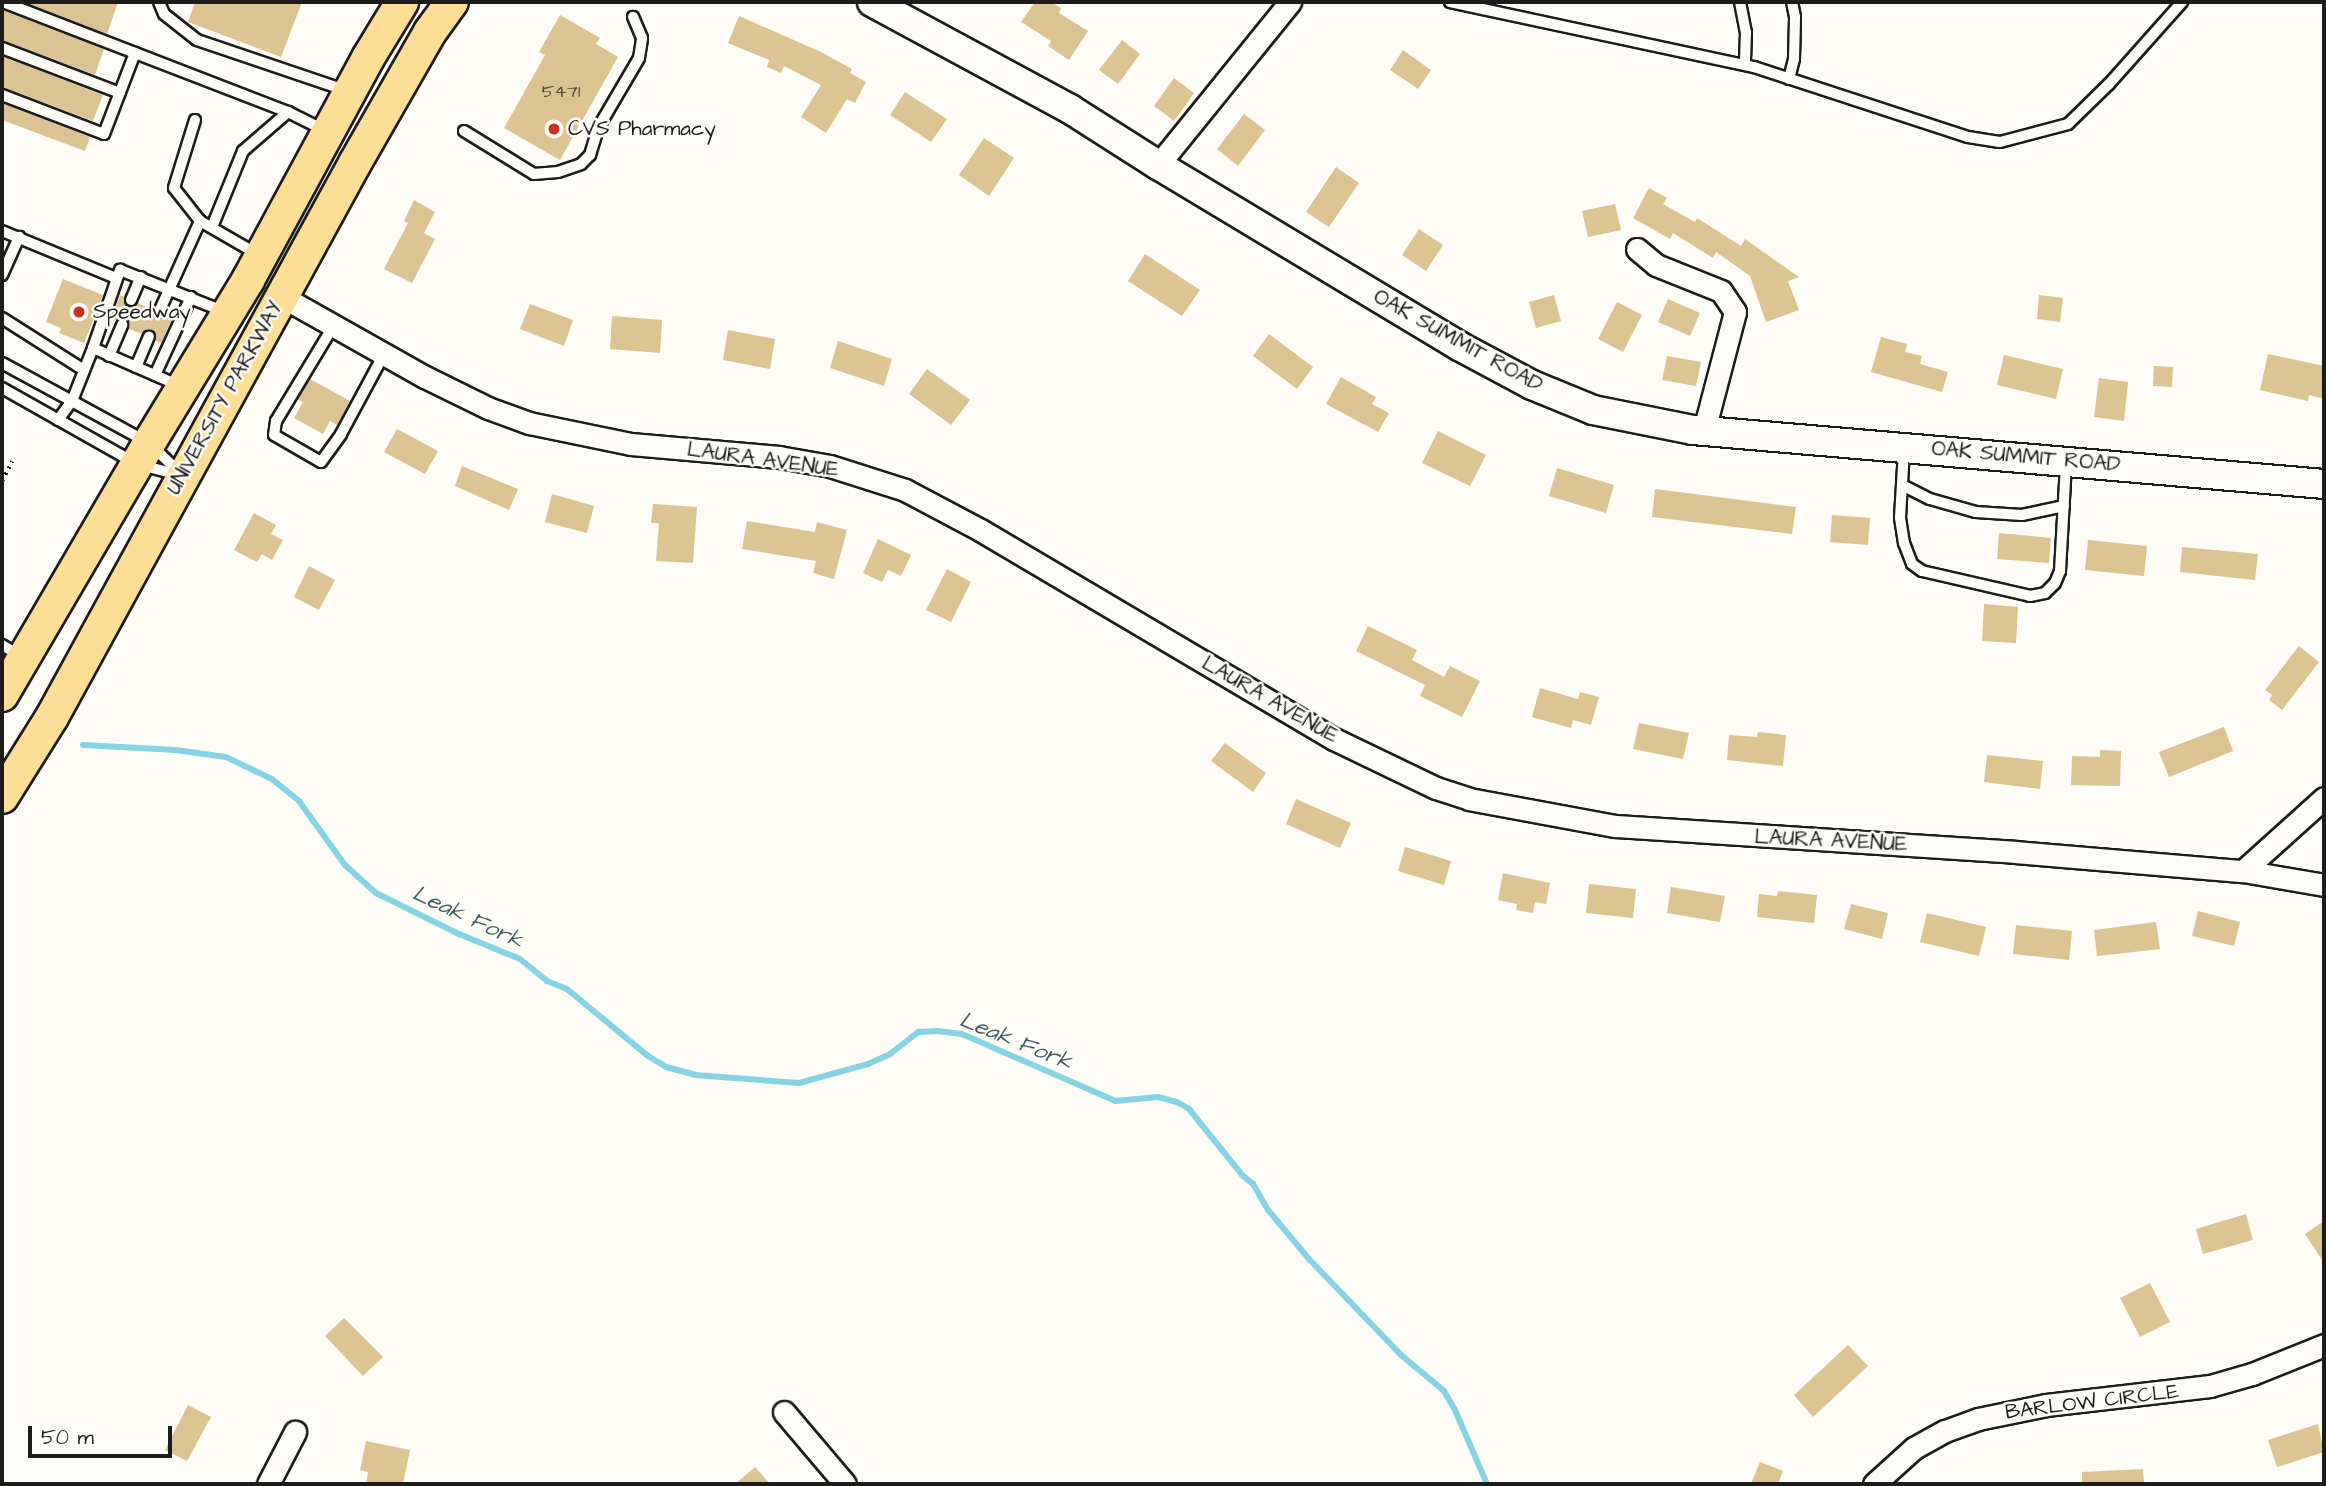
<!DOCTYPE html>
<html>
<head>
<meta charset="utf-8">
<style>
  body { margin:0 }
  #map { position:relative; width:2326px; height:1486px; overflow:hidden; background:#fdfcf7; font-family:"Architects Daughter",sans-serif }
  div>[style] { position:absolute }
  .stream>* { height:6px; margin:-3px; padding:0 3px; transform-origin:3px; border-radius:3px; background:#86d3e4 }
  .building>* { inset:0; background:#dbc392 }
  .path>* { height:3.5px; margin-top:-1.75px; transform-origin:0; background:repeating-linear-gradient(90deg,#1c1c1c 0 2px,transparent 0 7px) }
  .roads { filter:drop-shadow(2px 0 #1c1c1c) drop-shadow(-2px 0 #1c1c1c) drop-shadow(0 2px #1c1c1c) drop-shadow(0 -2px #1c1c1c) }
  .lane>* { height:10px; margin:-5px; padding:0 5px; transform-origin:5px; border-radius:5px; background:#fdfcf7 }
  .street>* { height:21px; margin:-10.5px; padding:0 10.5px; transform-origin:10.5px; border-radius:10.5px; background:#fdfcf7 }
  .secondary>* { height:28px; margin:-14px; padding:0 14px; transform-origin:14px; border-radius:14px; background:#fdfcf7 }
  .primary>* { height:32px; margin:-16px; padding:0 16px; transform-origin:16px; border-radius:16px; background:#fdde96 }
  .dots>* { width:19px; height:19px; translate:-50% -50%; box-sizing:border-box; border:4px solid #fdfcf7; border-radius:50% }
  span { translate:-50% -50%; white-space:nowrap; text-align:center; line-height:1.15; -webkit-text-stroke:5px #fdfcf7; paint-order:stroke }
  .number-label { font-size:18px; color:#4c463a }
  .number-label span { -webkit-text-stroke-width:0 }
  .poi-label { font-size:21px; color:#1c1c1c }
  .left { translate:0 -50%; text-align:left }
  .street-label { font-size:21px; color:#1c1c1c }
  .water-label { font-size:23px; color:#415c62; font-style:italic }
  .frame { position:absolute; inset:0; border:4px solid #1c1c1c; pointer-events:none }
  .scale { position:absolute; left:28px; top:1426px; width:144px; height:32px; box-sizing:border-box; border:4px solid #1c1c1c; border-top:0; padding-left:9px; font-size:21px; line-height:24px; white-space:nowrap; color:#1c1c1c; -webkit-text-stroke:5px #fdfcf7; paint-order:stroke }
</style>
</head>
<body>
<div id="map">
  <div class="stream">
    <div style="left:83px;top:745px;width:93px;rotate:3.1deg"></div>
    <div style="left:176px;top:750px;width:50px;rotate:8deg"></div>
    <div style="left:226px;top:757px;width:51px;rotate:25.6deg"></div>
    <div style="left:272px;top:779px;width:35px;rotate:39deg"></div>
    <div style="left:299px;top:801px;width:79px;rotate:54.3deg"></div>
    <div style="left:345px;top:865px;width:42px;rotate:42.1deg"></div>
    <div style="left:376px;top:893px;width:93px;rotate:26.3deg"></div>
    <div style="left:459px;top:934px;width:66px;rotate:22.3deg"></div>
    <div style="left:520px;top:959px;width:35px;rotate:39deg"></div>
    <div style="left:547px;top:981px;width:22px;rotate:22deg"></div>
    <div style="left:567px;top:989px;width:105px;rotate:39.6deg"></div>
    <div style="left:648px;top:1056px;width:21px;rotate:31deg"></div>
    <div style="left:666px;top:1067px;width:30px;rotate:15deg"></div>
    <div style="left:695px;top:1075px;width:104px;rotate:4.4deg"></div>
    <div style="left:799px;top:1083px;width:72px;rotate:-15.4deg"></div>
    <div style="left:868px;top:1064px;width:24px;rotate:-24deg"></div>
    <div style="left:890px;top:1054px;width:36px;rotate:-38deg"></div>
    <div style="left:918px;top:1032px;width:20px;rotate:-3deg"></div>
    <div style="left:938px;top:1031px;width:24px;rotate:7deg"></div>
    <div style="left:962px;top:1034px;width:167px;rotate:23.6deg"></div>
    <div style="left:1115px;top:1101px;width:43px;rotate:-5.3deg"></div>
    <div style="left:1158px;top:1097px;width:20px;rotate:15deg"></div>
    <div style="left:1177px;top:1102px;width:14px;rotate:30deg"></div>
    <div style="left:1189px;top:1109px;width:85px;rotate:51.2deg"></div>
    <div style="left:1242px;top:1175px;width:14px;rotate:39deg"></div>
    <div style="left:1253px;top:1184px;width:30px;rotate:60deg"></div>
    <div style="left:1268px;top:1210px;width:64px;rotate:50.1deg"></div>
    <div style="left:1309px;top:1259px;width:133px;rotate:46.2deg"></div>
    <div style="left:1401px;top:1355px;width:56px;rotate:39.9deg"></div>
    <div style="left:1444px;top:1391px;width:22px;rotate:60deg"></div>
    <div style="left:1455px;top:1410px;width:81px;rotate:66.6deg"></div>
  </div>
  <div class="building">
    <div style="clip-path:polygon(24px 2px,118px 2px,107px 34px)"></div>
    <div style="clip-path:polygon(195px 2px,302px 2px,281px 57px,188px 22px)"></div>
    <div style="clip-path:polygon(1035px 2px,1051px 2px,1061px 8px,1059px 13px,1088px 31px,1069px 60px,1048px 46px,1051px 41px,1021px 22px)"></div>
    <div style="clip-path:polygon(2px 10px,104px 49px,95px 75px,2px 40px)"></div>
    <div style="clip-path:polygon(560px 15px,600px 38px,596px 44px,618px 57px,560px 160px,504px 128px,545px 55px,539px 52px)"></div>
    <div style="clip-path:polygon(739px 16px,821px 52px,852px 69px,850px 73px,866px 82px,855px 103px,847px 99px,826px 133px,801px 117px,821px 85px,784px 66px,781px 73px,767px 67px,769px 60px,728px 43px)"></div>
    <div style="clip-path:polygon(1122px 40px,1140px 54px,1118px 84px,1099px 70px)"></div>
    <div style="clip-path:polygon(1403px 50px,1431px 70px,1418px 89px,1390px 70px)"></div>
    <div style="clip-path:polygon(2px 56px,103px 95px,93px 121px,2px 87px)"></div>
    <div style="clip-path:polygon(1174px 78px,1194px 93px,1174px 121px,1154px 106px)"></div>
    <div style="clip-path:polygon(905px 92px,947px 119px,931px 142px,890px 115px)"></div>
    <div style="clip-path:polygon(2px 103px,90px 137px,85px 151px,2px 120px)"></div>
    <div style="clip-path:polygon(1244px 114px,1265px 130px,1238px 166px,1217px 149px)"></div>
    <div style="clip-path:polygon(984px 138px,1014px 158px,989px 196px,959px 175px)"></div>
    <div style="clip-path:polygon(1336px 167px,1359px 183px,1329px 227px,1306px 212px)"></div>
    <div style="clip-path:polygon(1649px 188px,1667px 198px,1663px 204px,1695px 222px,1697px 218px,1741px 246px,1745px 239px,1799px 277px,1788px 281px,1799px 310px,1766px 322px,1750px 276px,1716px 252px,1713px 258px,1673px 233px,1670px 239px,1633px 218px)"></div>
    <div style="clip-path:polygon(414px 200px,435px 212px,424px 233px,435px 239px,412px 283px,384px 269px,408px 223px,404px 221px)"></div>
    <div style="clip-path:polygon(1615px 204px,1621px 230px,1588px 237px,1582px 211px)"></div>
    <div style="clip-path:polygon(1419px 229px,1443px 245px,1426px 271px,1402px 255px)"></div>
    <div style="clip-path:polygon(1145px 254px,1200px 290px,1182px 316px,1128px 281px)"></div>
    <div style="clip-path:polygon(63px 279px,103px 295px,84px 343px,59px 333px,61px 328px,46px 322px)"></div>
    <div style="clip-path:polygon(120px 295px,124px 297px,127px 307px,138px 303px,152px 309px,156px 319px,166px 316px,172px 319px,161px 343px,156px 341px,153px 330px,147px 329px,142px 334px,129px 329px,126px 318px,111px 321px)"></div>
    <div style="clip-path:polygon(1554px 295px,1561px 321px,1536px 328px,1529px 302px)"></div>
    <div style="clip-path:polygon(2039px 295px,2063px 298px,2060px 322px,2037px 319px)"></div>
    <div style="clip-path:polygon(1668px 299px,1700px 313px,1690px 336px,1658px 322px)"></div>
    <div style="clip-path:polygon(1617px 302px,1642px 315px,1623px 352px,1598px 339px)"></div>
    <div style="clip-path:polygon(530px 304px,573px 320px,564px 346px,520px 329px)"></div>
    <div style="clip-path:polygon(612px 316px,662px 320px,660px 353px,610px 349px)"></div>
    <div style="clip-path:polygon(728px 330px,775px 339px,770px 369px,723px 360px)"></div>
    <div style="clip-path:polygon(1269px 334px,1313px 367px,1297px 389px,1253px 356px)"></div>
    <div style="clip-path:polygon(1881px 337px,1907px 344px,1905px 352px,1922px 356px,1920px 364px,1948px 372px,1942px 392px,1871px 372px)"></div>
    <div style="clip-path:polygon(838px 341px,892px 359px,884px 386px,830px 368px)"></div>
    <div style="clip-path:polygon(2268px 354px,2324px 366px,2324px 399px,2309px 395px,2308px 401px,2260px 390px)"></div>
    <div style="clip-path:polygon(2004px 355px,2063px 369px,2056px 399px,1997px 385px)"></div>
    <div style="clip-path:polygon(1667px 356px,1701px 362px,1696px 386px,1662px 380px)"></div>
    <div style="clip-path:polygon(2154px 366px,2173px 367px,2172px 387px,2153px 386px)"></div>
    <div style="clip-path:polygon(927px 369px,970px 400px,951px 425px,909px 394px)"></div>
    <div style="clip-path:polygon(1341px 377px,1376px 397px,1372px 404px,1389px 413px,1378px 432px,1326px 404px)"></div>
    <div style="clip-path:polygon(2099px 378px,2128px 382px,2124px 421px,2094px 417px)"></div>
    <div style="clip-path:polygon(310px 379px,350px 401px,337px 425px,330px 421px,323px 434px,294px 418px,303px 402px,298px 400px)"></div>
    <div style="clip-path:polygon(397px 429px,438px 451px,425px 474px,384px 452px)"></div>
    <div style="clip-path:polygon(1438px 431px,1486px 455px,1470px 486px,1422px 463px)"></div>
    <div style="clip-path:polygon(462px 466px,518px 489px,509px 510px,455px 486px)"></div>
    <div style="clip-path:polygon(1557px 468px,1614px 485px,1606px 513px,1549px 496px)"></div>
    <div style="clip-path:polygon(1655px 489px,1796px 507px,1792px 534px,1652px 517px)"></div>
    <div style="clip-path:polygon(552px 494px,594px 506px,587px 533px,545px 522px)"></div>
    <div style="clip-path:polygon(653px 504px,697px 507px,693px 563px,656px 561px,659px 523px,651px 523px)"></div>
    <div style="clip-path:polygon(254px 513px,276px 525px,271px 534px,283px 540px,272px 560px,262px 554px,257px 562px,234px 550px)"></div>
    <div style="clip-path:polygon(1832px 515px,1870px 518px,1868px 545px,1830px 542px)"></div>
    <div style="clip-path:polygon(747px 521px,815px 532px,817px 522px,847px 530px,834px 579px,813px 573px,816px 561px,742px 549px)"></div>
    <div style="clip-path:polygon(1999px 533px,2051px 538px,2049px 563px,1997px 559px)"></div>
    <div style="clip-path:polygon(878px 539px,911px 555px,901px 576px,888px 570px,882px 582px,863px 573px)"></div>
    <div style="clip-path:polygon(2088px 540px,2147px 546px,2144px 576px,2085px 570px)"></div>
    <div style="clip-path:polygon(2182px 547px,2258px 554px,2255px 580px,2180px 572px)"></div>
    <div style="clip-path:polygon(309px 566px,335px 580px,319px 610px,294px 597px)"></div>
    <div style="clip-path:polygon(947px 569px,971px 582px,951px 622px,926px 610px)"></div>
    <div style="clip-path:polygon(1984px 604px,2018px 607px,2016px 643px,1982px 641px)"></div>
    <div style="clip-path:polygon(1368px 626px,1417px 650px,1412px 660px,1444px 677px,1450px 666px,1480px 681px,1462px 717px,1420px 696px,1425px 685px,1356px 651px)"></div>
    <div style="clip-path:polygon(2299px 646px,2319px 662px,2282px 710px,2269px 700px,2272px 695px,2265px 690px)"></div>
    <div style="clip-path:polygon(1540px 688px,1578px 699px,1580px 692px,1599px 697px,1591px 725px,1573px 720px,1571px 728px,1532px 717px)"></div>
    <div style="clip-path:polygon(1639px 723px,1689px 733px,1683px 759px,1633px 749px)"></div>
    <div style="clip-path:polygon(2224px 727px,2233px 751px,2169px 777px,2159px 752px)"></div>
    <div style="clip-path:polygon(1758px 732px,1786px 735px,1783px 766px,1727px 760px,1729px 735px,1757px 737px)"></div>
    <div style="clip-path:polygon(1225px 743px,1266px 773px,1253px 792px,1211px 761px)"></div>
    <div style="clip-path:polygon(2100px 750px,2121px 751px,2120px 786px,2071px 785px,2072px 756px,2100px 757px)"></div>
    <div style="clip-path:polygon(1987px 755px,2043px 761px,2040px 789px,1984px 782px)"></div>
    <div style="clip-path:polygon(1296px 799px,1351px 823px,1340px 848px,1286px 824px)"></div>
    <div style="clip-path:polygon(1405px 847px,1451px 861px,1444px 885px,1398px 871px)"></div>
    <div style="clip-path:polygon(1503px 873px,1550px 883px,1546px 904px,1535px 902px,1533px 913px,1516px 910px,1517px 904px,1498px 900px)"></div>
    <div style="clip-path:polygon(1589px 884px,1636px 889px,1633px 918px,1586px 913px)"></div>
    <div style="clip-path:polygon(1671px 887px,1725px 896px,1720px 922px,1667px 913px)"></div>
    <div style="clip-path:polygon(1778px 891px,1817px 895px,1814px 923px,1757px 917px,1759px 894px,1777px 896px)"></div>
    <div style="clip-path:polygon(1851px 904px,1888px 913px,1882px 939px,1844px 929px)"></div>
    <div style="clip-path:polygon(2198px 911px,2240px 922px,2234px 946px,2192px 936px)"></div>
    <div style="clip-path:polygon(1927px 913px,1986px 927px,1979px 956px,1920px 942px)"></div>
    <div style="clip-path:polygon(2156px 922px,2160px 949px,2097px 956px,2094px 930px)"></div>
    <div style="clip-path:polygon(2016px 925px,2072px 931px,2069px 960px,2013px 954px)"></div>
    <div style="clip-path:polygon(2246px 1214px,2253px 1240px,2203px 1254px,2196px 1229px)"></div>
    <div style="clip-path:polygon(2324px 1221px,2324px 1263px,2305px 1234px)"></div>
    <div style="clip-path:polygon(2150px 1283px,2170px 1322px,2140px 1337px,2120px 1298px)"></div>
    <div style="clip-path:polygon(344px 1318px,383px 1357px,363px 1376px,325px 1336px)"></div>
    <div style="clip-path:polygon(1848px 1345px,1868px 1366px,1813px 1417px,1794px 1395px)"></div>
    <div style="clip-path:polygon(188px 1405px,211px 1417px,187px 1461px,165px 1450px)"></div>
    <div style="clip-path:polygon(2318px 1424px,2324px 1452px,2277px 1467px,2268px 1440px)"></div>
    <div style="clip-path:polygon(366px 1441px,410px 1450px,403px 1484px,366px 1484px,368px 1472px,360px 1470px)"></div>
    <div style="clip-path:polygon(1760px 1462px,1783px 1471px,1778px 1484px,1751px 1484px)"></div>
    <div style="clip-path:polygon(755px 1467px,770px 1484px,735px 1484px)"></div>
    <div style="clip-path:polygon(2143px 1469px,2144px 1484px,2082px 1484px,2082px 1472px)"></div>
  </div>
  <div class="path">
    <div style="left:2px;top:481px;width:22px;rotate:-63deg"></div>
  </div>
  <div class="roads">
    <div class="lane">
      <div style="left:3px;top:2px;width:305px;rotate:21.1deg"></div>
      <div style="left:159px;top:2px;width:13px;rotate:67deg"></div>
      <div style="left:164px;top:14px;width:42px;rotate:38.2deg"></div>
      <div style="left:197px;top:40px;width:159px;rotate:18.7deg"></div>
      <div style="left:1450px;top:2px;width:311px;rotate:12.1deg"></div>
      <div style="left:1754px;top:67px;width:225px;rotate:18.1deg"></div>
      <div style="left:1968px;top:137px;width:32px;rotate:9deg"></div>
      <div style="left:2000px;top:142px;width:70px;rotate:-14.8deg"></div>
      <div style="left:2068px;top:124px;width:57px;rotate:-44.3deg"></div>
      <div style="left:2109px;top:84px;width:110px;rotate:-48.3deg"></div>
      <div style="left:1740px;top:2px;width:31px;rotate:79deg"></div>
      <div style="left:1746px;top:32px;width:33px;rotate:92deg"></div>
      <div style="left:2px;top:48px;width:126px;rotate:20.9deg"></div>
      <div style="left:1789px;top:79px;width:21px;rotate:-76deg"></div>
      <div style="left:1794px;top:59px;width:42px;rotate:-88.6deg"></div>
      <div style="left:1795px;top:17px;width:15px;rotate:-101deg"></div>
      <div style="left:2px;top:95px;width:109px;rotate:20.9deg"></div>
      <div style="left:104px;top:134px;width:87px;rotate:-69.1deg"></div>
      <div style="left:195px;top:120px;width:71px;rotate:107.2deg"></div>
      <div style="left:174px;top:188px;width:42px;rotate:51.8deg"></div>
      <div style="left:200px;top:221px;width:68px;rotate:30deg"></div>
      <div style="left:464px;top:131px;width:82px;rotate:31.6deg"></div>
      <div style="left:534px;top:174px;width:24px;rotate:-5deg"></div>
      <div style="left:558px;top:172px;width:24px;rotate:-19deg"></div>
      <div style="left:581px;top:164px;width:13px;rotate:-45deg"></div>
      <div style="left:590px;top:155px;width:28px;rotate:-73deg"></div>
      <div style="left:598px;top:128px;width:81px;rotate:-59.6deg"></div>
      <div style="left:639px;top:58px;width:20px;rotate:-81deg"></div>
      <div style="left:642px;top:38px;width:23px;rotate:-113deg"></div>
      <div style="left:212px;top:227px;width:82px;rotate:-67.8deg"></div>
      <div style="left:243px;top:151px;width:60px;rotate:-40.9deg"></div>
      <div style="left:288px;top:112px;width:42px;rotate:26.6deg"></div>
      <div style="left:2px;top:231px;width:123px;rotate:22.4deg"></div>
      <div style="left:2px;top:275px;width:42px;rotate:-65.9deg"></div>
      <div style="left:131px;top:300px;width:25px;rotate:-67deg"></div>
      <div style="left:159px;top:312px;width:100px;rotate:-65.7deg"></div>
      <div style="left:2px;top:318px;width:97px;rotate:32.4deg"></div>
      <div style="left:334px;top:325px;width:112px;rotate:121.1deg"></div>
      <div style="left:276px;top:421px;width:14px;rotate:98deg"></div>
      <div style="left:274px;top:435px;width:54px;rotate:29.9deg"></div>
      <div style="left:321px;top:462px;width:34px;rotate:-54deg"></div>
      <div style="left:341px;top:434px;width:91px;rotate:-61.7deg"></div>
      <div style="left:109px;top:356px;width:34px;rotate:-67deg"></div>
      <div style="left:2px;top:363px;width:167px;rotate:28.6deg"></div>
      <div style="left:149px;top:443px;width:43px;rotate:44.1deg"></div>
      <div style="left:136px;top:367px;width:33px;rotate:-67deg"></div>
      <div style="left:155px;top:375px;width:86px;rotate:-65.2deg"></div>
      <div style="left:180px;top:386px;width:95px;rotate:-156.4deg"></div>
      <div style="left:93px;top:348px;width:83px;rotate:-70.9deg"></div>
      <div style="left:120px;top:270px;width:113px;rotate:21.8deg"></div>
      <div style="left:2px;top:388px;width:155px;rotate:29.4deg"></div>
      <div style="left:137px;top:464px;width:43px;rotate:14.7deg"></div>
      <div style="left:58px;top:420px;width:24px;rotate:-54deg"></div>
      <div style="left:72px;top:401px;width:57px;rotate:-68.4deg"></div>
      <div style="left:1904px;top:450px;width:68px;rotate:93.4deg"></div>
      <div style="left:1900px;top:518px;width:25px;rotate:81deg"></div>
      <div style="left:1904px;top:543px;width:22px;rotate:69deg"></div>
      <div style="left:1912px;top:564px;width:12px;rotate:35deg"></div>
      <div style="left:1922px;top:571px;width:111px;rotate:13deg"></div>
      <div style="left:2030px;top:596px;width:15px;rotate:-11deg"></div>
      <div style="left:2045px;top:593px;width:14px;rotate:-45deg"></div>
      <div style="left:2055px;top:583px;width:13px;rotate:-67deg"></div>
      <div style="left:2060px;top:571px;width:107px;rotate:-86.8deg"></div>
      <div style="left:1902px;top:485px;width:31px;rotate:27deg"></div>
      <div style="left:1930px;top:499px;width:48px;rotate:15.8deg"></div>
      <div style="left:1976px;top:512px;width:46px;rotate:3.7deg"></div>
      <div style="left:2022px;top:515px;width:43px;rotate:-12.1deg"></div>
      <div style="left:2px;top:645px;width:21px;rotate:31deg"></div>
    </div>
    <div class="street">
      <div style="left:1158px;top:165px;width:210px;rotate:-51deg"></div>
      <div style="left:1637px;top:249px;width:25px;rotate:40deg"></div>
      <div style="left:1656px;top:265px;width:70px;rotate:21.8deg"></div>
      <div style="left:1721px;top:291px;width:25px;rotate:56deg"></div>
      <div style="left:1735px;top:312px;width:122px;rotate:104.7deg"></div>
      <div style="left:281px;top:296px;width:165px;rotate:29.4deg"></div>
      <div style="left:425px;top:377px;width:70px;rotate:26.2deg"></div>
      <div style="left:488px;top:408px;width:44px;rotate:20.1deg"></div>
      <div style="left:529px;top:423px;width:104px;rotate:11.6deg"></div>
      <div style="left:631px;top:444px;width:149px;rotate:5deg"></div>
      <div style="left:779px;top:457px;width:52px;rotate:10deg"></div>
      <div style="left:830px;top:466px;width:79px;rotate:17.7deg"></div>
      <div style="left:905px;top:490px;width:87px;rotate:28deg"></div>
      <div style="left:982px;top:531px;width:409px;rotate:30.6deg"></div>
      <div style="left:1334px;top:739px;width:113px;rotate:25.7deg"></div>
      <div style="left:1436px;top:788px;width:35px;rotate:18deg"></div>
      <div style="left:1469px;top:799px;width:148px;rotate:10.5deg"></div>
      <div style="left:1615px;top:826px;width:401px;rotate:3.7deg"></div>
      <div style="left:2015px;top:852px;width:229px;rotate:4.8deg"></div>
      <div style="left:2243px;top:871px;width:82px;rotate:9.8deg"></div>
      <div style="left:2243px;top:871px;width:109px;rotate:-42deg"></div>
      <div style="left:784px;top:1412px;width:94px;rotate:49.7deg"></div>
      <div style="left:268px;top:1484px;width:59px;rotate:-62.6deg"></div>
      <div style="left:1874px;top:1484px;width:54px;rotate:-42deg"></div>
      <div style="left:1914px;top:1448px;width:35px;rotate:-29deg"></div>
      <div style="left:1945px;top:1431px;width:35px;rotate:-20deg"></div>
      <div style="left:1978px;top:1419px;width:69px;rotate:-11.6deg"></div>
      <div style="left:2046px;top:1405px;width:165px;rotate:-6.6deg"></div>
      <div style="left:2210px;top:1386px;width:44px;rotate:-15.9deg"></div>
      <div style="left:2252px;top:1374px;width:78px;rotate:-21.9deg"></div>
    </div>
    <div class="secondary">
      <div style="left:872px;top:2px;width:225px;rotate:28.4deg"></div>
      <div style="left:1070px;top:109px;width:104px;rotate:32.5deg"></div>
      <div style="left:1158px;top:165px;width:351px;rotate:31deg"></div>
      <div style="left:1459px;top:346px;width:83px;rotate:28.1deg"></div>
      <div style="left:1532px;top:385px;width:66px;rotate:22.3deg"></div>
      <div style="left:1593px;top:410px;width:102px;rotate:11.3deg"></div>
      <div style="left:1693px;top:430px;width:633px;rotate:4.89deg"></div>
    </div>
    <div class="primary">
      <div style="left:2px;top:695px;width:292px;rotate:-59.7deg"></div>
      <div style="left:149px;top:443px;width:191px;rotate:-58.7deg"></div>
      <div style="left:248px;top:280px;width:252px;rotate:-61.6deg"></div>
      <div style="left:368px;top:58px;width:66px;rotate:-58.7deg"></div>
      <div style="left:2px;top:797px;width:94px;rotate:-58deg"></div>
      <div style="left:52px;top:717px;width:631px;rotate:-61.32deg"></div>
      <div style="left:355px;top:163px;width:151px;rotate:-60.2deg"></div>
      <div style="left:430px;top:32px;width:37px;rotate:-54deg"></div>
    </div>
  </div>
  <div class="dots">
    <div style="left:554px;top:129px;background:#c8321e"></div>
    <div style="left:79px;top:312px;background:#c8321e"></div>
  </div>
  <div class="number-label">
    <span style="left:561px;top:92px">5471</span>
  </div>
  <div class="poi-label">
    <span class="left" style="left:568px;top:129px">CVS Pharmacy</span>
    <span class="left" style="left:93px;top:312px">Speedway</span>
  </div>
  <div class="street-label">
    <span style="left:1458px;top:341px;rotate:29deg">OAK SUMMIT ROAD</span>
    <span style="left:225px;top:398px;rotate:-61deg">UNIVERSITY PARKWAY</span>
    <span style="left:2026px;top:457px;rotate:5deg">OAK SUMMIT ROAD</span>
    <span style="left:763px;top:460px;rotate:8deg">LAURA AVENUE</span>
    <span style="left:1270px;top:700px;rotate:30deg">LAURA AVENUE</span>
    <span style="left:1831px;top:841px;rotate:3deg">LAURA AVENUE</span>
    <span style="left:2092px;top:1402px;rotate:-7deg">BARLOW CIRCLE</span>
  </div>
  <div class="water-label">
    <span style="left:468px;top:917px;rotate:25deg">Leak Fork</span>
    <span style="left:1016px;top:1041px;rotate:22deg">Leak Fork</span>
  </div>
  <div class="frame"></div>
  <div class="scale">50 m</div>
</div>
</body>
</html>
